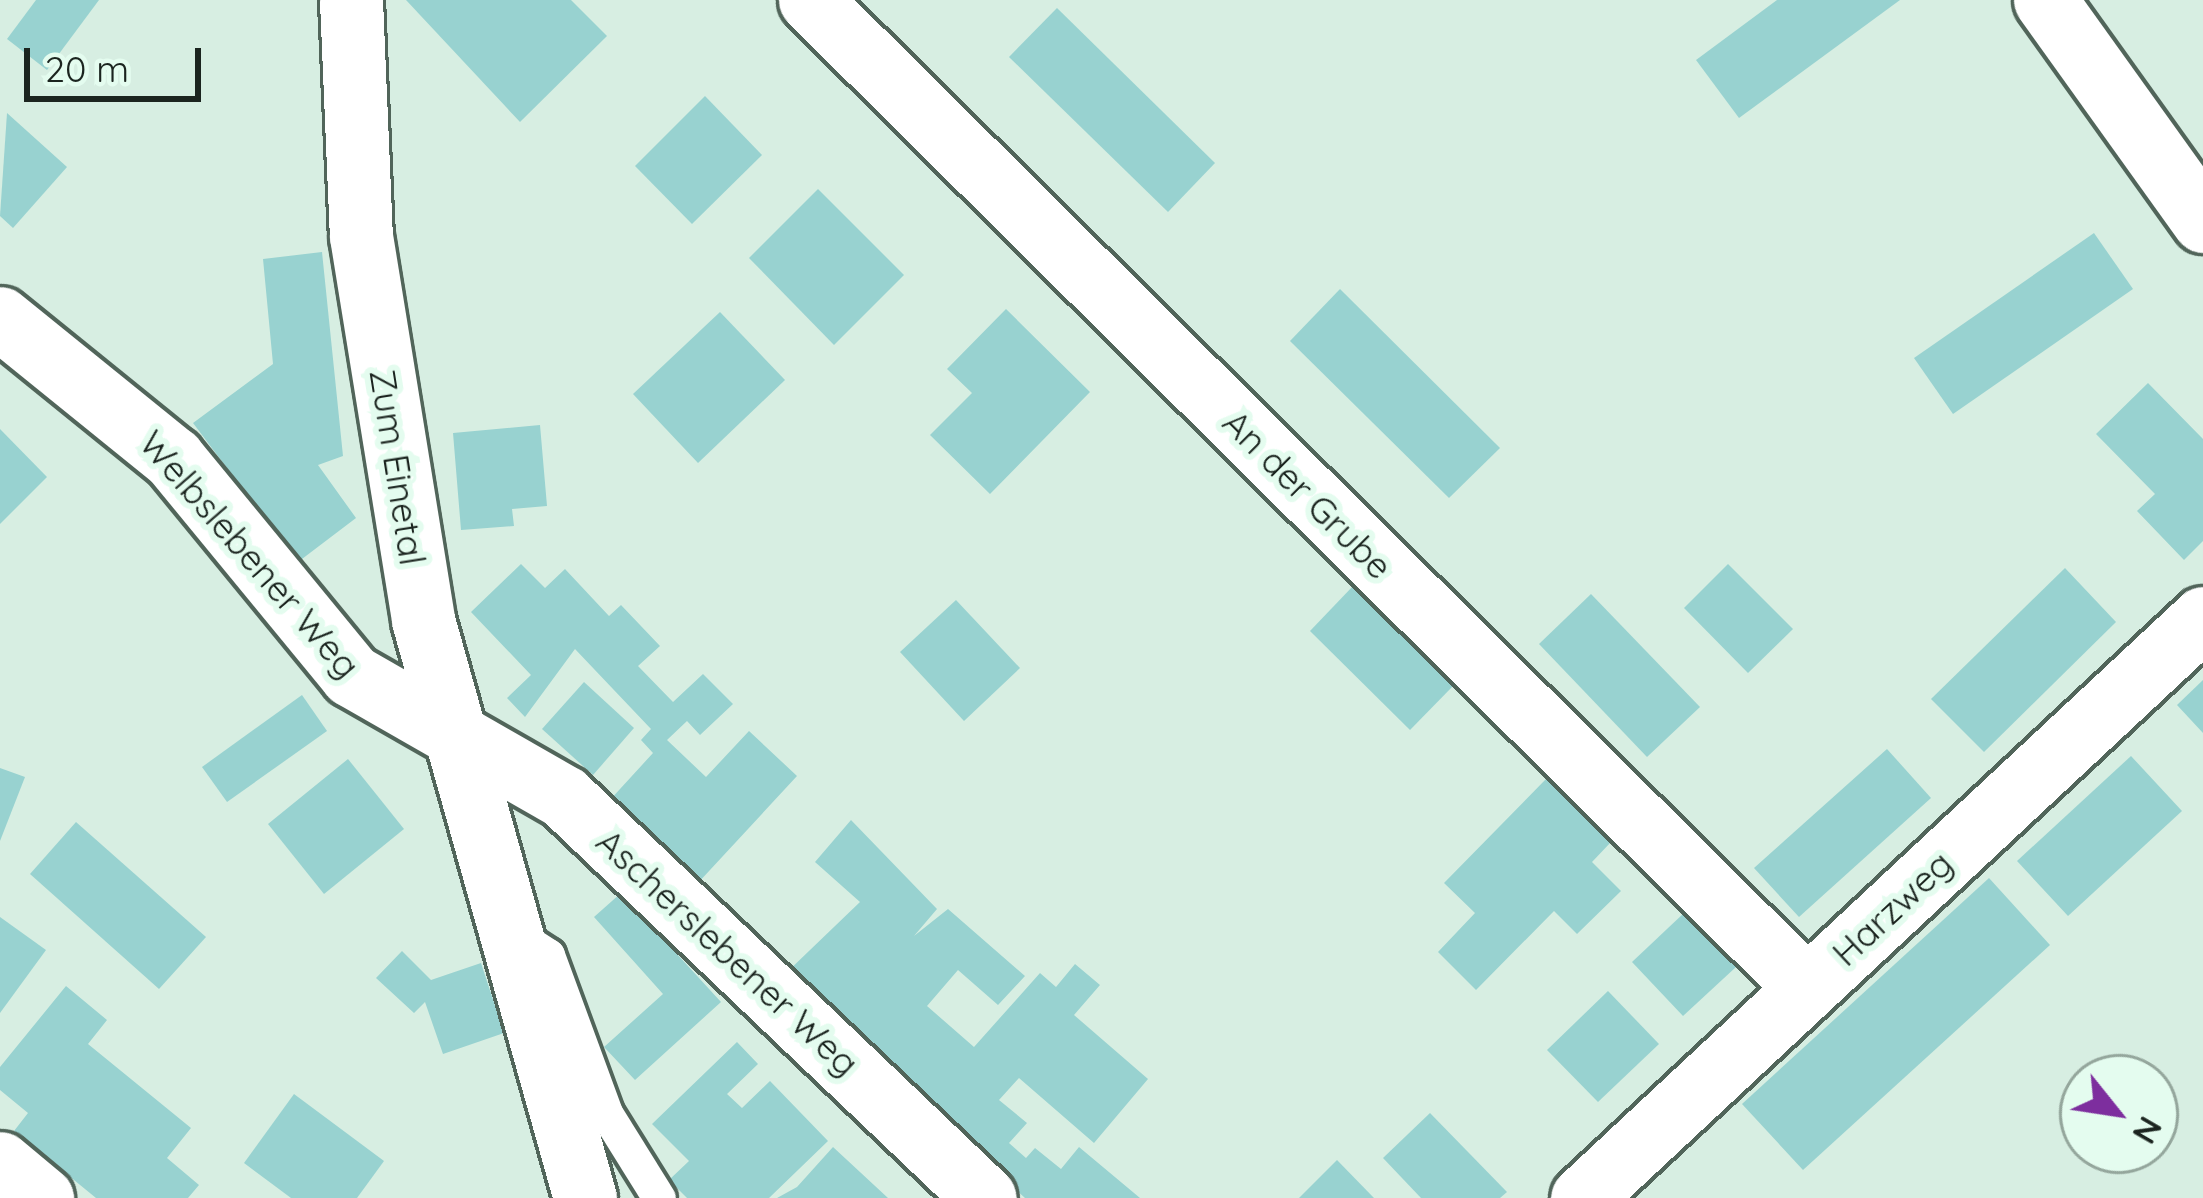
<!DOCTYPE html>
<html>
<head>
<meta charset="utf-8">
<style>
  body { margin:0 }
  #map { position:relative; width:2203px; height:1198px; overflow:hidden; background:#d7eee2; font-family:Quicksand,sans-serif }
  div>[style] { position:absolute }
  .building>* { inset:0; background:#98d2d0 }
  .roads { filter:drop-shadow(3px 0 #51655a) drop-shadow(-3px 0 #51655a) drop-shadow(0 3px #51655a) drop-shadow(0 -3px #51655a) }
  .service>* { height:33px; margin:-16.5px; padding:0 16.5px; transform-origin:16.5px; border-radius:16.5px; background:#fff }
  .minor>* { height:63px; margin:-31.5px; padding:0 31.5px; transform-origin:31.5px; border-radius:31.5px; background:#fff }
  span { translate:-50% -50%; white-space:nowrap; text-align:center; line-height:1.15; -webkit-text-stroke:12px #e4fcef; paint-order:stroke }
  .street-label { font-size:36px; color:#1b241f }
  .north { position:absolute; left:2059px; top:1054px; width:120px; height:120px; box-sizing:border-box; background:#e4fcef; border:3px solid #94a69c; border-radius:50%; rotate:120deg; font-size:33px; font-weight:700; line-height:48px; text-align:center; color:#1b241f }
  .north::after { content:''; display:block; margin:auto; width:42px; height:54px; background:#7d2e9e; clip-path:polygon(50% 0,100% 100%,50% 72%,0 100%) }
  .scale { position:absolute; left:24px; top:48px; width:177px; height:54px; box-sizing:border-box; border:6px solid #1b241f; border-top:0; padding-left:15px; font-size:36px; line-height:42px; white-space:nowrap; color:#1b241f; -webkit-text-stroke:9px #e4fcef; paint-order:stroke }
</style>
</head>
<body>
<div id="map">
  <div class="building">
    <div style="clip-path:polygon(36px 0,99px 0,47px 70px,7px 39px)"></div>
    <div style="clip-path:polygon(406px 0,571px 0,607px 36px,520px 122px)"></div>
    <div style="clip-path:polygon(1777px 0,1900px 0,1739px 118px,1696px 60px)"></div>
    <div style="clip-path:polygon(1057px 8px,1215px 163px,1168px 212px,1009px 57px)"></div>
    <div style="clip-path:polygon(705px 96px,762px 155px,692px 224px,635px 166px)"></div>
    <div style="clip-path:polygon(7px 113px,67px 167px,13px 228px,0 216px)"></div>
    <div style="clip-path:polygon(818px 189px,904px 275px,834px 345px,749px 258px)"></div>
    <div style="clip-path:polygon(2094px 233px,2133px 289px,1953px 414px,1914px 358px)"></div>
    <div style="clip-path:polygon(322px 252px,343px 456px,318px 465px,356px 518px,298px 562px,193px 423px,273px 364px,263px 259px)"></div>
    <div style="clip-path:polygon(1340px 289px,1500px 448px,1449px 498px,1290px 341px)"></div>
    <div style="clip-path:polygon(1006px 309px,1090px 392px,990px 494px,930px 435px,972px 393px,947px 369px)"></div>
    <div style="clip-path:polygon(720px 312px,785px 380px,698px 463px,633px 394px)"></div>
    <div style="clip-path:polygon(2148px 383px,2203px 439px,2203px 541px,2184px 560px,2137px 511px,2155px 494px,2096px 434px)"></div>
    <div style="clip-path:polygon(540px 425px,547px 506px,512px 509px,514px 526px,461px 530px,453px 433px)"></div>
    <div style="clip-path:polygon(0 429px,47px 477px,0 524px)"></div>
    <div style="clip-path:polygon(521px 564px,545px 588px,565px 569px,609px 616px,621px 605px,660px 646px,638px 666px,673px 702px,703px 674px,733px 704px,700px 735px,687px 721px,667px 740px,706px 777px,749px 731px,797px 776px,697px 884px,609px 801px,653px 753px,641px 740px,651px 729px,575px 649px,525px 717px,507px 698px,531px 675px,471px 612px)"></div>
    <div style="clip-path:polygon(1728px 564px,1793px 629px,1748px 673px,1684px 608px)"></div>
    <div style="clip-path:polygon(2065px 568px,2116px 622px,1984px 752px,1931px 699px)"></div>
    <div style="clip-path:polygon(1354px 585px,1454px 685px,1410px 730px,1310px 631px)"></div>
    <div style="clip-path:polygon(1591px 594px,1700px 707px,1647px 757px,1539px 644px)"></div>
    <div style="clip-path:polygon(956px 600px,1020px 668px,964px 721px,900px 652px)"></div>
    <div style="clip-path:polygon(2203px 680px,2203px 733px,2177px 705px)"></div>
    <div style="clip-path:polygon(584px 682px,634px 728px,593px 775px,542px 729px)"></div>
    <div style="clip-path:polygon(302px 695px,327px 731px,227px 802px,202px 767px)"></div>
    <div style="clip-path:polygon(1887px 749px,1931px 798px,1799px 917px,1754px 868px)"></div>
    <div style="clip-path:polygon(2131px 756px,2182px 811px,2068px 916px,2017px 861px)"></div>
    <div style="clip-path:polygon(348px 759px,404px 829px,324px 894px,268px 824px)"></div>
    <div style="clip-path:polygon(0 768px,25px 777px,0 841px)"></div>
    <div style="clip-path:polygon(1546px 779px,1611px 842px,1592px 862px,1621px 891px,1577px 934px,1554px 911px,1476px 990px,1438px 952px,1475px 913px,1444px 883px)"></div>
    <div style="clip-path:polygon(851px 820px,937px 909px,914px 936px,948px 909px,1025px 976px,998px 1005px,958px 970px,927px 1006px,974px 1047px,1040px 973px,1056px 987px,1075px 964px,1100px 985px,1074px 1015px,1148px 1079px,1094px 1143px,1019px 1078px,999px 1100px,1027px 1123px,1009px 1143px,1026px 1158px,1035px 1148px,1061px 1169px,1079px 1147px,1140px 1198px,1025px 1198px,784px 975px,860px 902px,815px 862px)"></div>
    <div style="clip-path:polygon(76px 822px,206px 937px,159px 989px,30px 874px)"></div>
    <div style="clip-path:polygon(1989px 878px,2050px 945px,1803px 1170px,1742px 1104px)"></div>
    <div style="clip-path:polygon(621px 893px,721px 1002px,635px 1080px,604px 1047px,663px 994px,594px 917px)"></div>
    <div style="clip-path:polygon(1684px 913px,1736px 967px,1683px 1016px,1632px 962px)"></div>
    <div style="clip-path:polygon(0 917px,46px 950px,0 1013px)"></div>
    <div style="clip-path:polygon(402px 951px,431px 980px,481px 963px,504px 1033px,443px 1054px,425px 1002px,414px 1013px,376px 978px)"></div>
    <div style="clip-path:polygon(66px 986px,107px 1020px,88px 1044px,191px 1128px,167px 1158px,199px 1185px,188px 1198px,96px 1198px,14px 1131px,28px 1113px,0 1090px,0 1067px)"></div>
    <div style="clip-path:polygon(1608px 991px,1659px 1044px,1598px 1102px,1547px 1050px)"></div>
    <div style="clip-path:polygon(737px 1042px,758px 1064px,727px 1094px,742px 1108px,770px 1081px,828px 1141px,769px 1198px,687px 1198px,669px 1180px,689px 1161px,652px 1124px)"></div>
    <div style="clip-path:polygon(294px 1094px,384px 1161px,357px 1198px,291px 1198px,244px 1163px)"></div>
    <div style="clip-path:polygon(1430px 1113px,1507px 1192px,1500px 1198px,1421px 1198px,1383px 1158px)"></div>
    <div style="clip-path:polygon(833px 1147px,888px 1198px,777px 1198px,797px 1187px)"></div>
    <div style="clip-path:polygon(1337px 1160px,1374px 1198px,1299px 1198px)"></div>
  </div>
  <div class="roads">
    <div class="service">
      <div style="left:528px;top:942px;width:24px;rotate:33deg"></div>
      <div style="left:548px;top:955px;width:168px;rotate:69.8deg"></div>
      <div style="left:606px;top:1113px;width:100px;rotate:58.1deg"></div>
    </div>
    <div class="minor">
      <div style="left:351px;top:0;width:236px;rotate:87.6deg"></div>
      <div style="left:361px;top:236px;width:389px;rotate:80.8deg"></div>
      <div style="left:423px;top:620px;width:600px;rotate:74.34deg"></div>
      <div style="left:810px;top:0;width:1402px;rotate:44.74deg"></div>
      <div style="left:2045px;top:0;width:272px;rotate:54.4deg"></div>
      <div style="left:0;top:318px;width:223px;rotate:39deg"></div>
      <div style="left:173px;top:458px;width:281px;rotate:50.6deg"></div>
      <div style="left:351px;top:675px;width:245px;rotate:29.8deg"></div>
      <div style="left:564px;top:797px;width:581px;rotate:43.61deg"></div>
      <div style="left:0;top:1163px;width:55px;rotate:39.8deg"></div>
      <div style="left:1582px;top:1198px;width:850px;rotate:-43.04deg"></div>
    </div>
  </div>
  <div class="street-label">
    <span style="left:398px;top:467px;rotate:81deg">Zum Einetal</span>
    <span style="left:1308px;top:494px;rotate:45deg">An der Grube</span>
    <span style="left:250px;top:554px;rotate:49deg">Welbslebener Weg</span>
    <span style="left:1892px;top:908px;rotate:-43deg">Harzweg</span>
    <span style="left:728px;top:952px;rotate:43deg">Ascherslebener Weg</span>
  </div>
  <div class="north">N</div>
  <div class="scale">20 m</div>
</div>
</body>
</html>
